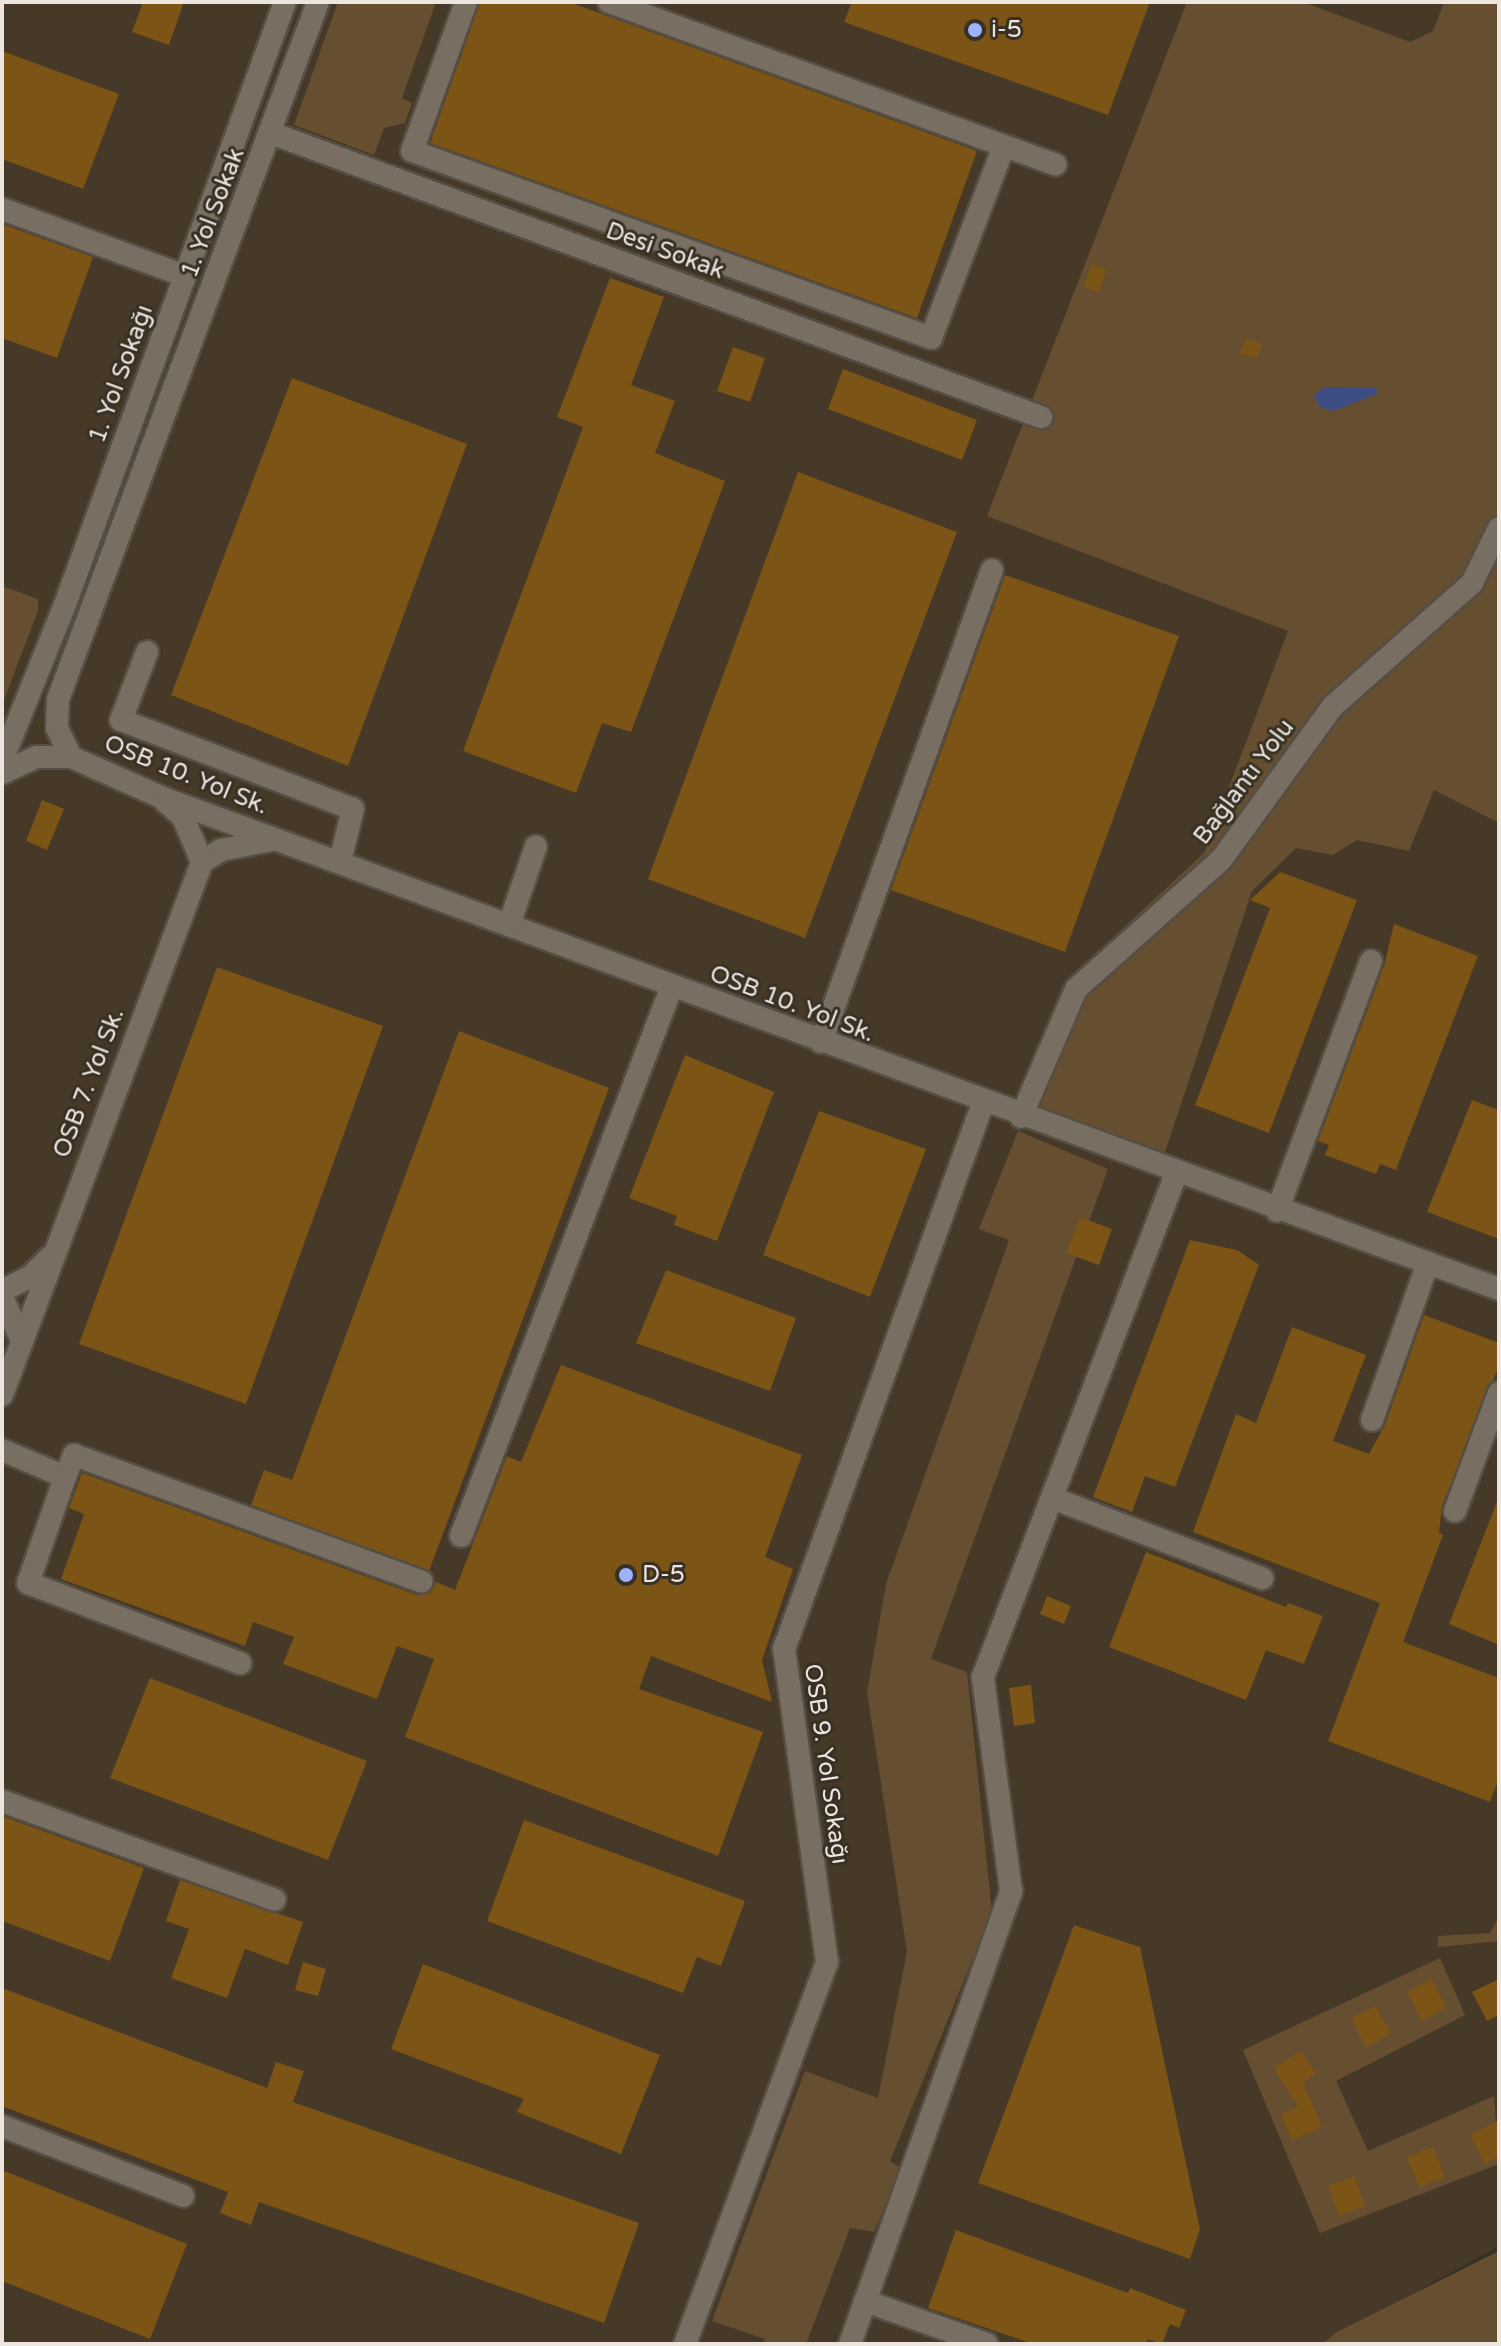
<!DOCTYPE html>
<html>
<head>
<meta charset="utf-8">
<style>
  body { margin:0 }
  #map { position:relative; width:1501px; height:2346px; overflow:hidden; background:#393025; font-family:"Varela Round",sans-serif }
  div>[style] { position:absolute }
  .built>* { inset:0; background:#463927 }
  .green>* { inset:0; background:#664f30 }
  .water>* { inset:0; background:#3e4e84 }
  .building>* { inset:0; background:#7b5416 }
  .roads { filter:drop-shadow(2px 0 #554e44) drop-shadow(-2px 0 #554e44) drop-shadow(0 2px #554e44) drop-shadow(0 -2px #554e44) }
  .minor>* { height:22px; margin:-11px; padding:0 11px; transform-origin:11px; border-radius:11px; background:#786e61 }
  .dots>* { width:22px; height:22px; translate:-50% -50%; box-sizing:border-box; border:4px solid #393025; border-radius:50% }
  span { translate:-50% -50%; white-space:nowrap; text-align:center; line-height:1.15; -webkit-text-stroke:6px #393025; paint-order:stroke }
  .poi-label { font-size:24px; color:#ece6df }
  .left { translate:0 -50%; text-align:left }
  .street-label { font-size:24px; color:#ece6df }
  .frame { position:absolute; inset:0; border:4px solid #ece6df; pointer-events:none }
</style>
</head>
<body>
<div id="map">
  <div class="built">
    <div style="clip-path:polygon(2px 2px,1499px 2px,1499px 2246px,1322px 2344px,2px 2344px)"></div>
  </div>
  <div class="green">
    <div style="clip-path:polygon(338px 2px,436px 2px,402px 98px,412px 103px,405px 123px,384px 128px,374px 155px,294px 125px)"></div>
    <div style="clip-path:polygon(1187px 2px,1303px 2px,1410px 42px,1433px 31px,1444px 2px,1499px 2px,1499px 823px,1434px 790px,1409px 851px,1357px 840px,1333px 855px,1296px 848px,1252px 891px,1164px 1155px,1015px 1101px,1063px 984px,1204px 853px,1288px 631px,987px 516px)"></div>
    <div style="clip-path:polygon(2px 586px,38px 599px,38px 611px,2px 705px)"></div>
    <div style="clip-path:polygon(1018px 1131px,1108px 1169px,931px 1659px,967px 1672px,992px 1912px,890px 2161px,901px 2169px,874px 2232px,850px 2228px,806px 2344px,764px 2344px,765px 2339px,712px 2321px,805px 2071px,878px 2098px,907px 1952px,867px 1692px,886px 1584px,1009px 1240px,979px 1229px)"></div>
    <div style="clip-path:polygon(1499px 1916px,1499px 1941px,1438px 1947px,1438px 1936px,1490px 1933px)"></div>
    <div style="clip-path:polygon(1440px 1958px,1465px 2015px,1336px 2081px,1368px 2151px,1494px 2096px,1499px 2164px,1320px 2233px,1243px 2050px)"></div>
    <div style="clip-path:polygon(1499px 2251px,1499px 2344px,1322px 2344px,1337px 2332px)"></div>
  </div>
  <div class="water">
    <div style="clip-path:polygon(1324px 387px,1376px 388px,1377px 394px,1333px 411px,1320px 407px,1314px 396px)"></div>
  </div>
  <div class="building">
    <div style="clip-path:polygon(143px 2px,184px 2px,169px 45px,132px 32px)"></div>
    <div style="clip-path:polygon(480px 2px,569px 2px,977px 151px,917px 318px,430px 143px)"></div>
    <div style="clip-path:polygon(852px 2px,1150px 2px,1108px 115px,844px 22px)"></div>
    <div style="clip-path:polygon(2px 51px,119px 94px,83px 189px,2px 159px)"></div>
    <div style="clip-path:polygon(2px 224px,93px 257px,57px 358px,2px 338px)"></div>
    <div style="clip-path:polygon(1092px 264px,1107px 270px,1099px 292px,1083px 287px)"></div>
    <div style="clip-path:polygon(610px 278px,664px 297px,631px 385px,675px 401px,655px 453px,725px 481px,631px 732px,602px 723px,576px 793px,463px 751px,583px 427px,557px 417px)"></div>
    <div style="clip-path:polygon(1246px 338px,1262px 344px,1257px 359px,1240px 353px)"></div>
    <div style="clip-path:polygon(733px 347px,765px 358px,750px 402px,717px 391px)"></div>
    <div style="clip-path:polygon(843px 369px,977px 420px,962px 460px,828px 409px)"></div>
    <div style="clip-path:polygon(292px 378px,467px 444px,348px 766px,171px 695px)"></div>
    <div style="clip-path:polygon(798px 472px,957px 532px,805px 938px,648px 879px)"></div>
    <div style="clip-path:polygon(1005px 575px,1179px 636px,1065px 952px,891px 890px)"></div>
    <div style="clip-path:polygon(42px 800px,64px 809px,47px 850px,26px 841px)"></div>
    <div style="clip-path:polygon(1280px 872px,1357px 900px,1269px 1133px,1195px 1105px,1270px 908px,1250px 900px)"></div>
    <div style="clip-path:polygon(1394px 924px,1478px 956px,1396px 1170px,1380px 1164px,1376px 1174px,1325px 1155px,1329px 1145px,1318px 1141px,1384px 966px)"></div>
    <div style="clip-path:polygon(217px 967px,383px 1026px,246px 1404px,79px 1344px)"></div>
    <div style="clip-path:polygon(459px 1031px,609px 1088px,429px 1571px,251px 1505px,264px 1470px,292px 1480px)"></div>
    <div style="clip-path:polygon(685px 1055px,774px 1092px,717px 1241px,674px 1225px,677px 1216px,629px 1198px)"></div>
    <div style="clip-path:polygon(1472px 1100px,1499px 1110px,1499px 1239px,1427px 1212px)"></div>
    <div style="clip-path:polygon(819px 1111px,926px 1149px,870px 1297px,763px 1255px)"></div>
    <div style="clip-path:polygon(1080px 1217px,1112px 1229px,1099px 1265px,1066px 1253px)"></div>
    <div style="clip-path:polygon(1190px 1240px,1237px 1250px,1259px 1265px,1175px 1487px,1145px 1476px,1132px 1512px,1093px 1497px)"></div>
    <div style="clip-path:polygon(666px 1270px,796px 1318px,770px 1391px,636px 1343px)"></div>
    <div style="clip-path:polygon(1424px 1315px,1499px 1343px,1499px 1366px,1442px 1506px,1439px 1533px,1443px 1535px,1403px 1642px,1499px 1678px,1499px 1778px,1490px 1802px,1328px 1741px,1380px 1603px,1193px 1532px,1236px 1414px,1256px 1423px,1292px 1327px,1366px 1355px,1333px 1441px,1369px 1454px,1385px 1425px)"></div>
    <div style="clip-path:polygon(561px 1365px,802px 1455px,765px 1557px,793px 1569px,762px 1660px,772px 1702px,651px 1656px,639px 1689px,763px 1732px,718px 1856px,405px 1737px,434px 1659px,397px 1646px,377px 1699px,283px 1664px,294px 1637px,253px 1622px,245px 1646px,61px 1579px,84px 1514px,69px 1508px,82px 1473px,417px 1595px,430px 1593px,436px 1582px,455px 1590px,507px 1456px,521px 1462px)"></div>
    <div style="clip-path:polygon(1499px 1497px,1499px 1645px,1449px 1624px)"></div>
    <div style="clip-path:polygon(1146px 1552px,1286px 1607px,1288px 1603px,1323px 1616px,1304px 1664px,1266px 1650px,1246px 1700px,1109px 1647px)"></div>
    <div style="clip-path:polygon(1047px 1596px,1071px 1606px,1064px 1624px,1040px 1614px)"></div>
    <div style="clip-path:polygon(150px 1678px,367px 1761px,328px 1860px,110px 1778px)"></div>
    <div style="clip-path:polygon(1031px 1685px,1035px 1723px,1014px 1726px,1009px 1688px)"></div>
    <div style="clip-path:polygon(2px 1816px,144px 1868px,110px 1961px,2px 1921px)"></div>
    <div style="clip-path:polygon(524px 1820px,745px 1901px,721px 1966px,697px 1957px,683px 1993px,487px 1921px)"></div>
    <div style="clip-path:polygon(180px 1880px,303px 1922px,288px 1965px,245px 1949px,227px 1998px,171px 1978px,189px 1929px,166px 1921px)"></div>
    <div style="clip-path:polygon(1074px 1925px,1140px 1947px,1200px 2229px,1190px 2259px,978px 2183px)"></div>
    <div style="clip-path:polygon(303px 1962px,326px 1969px,318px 1996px,295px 1990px)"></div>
    <div style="clip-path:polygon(423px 1964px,660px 2055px,621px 2154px,517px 2112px,524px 2099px,391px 2049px)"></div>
    <div style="clip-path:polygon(1432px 1979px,1446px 2008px,1422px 2021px,1407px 1992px)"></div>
    <div style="clip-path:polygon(1499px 1979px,1499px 2015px,1487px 2021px,1472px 1992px)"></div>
    <div style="clip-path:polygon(2px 1988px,267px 2088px,276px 2062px,304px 2071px,293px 2102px,639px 2223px,604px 2323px,259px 2202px,251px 2225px,220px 2213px,228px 2192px,2px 2106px)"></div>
    <div style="clip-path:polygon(1376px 2006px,1391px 2034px,1366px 2047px,1351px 2018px)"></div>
    <div style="clip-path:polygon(1301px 2051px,1316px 2074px,1303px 2083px,1322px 2127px,1292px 2140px,1281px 2114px,1298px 2107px,1274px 2068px)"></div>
    <div style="clip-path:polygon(1499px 2120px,1499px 2156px,1485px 2164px,1470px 2135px)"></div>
    <div style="clip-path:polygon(1433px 2147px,1445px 2177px,1419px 2187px,1407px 2157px)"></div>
    <div style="clip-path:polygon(2px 2170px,187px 2244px,150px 2339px,2px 2281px)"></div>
    <div style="clip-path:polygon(1354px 2176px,1365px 2206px,1339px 2216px,1328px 2186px)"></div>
    <div style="clip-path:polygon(956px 2230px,1128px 2293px,1130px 2288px,1186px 2310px,1179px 2328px,1170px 2324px,1162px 2344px,1148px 2339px,1146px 2344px,1033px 2344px,928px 2308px)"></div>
  </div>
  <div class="roads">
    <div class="minor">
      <div style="left:466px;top:2px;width:158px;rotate:109.9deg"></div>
      <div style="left:412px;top:151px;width:552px;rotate:19.81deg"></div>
      <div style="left:931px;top:338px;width:205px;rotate:-69.2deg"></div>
      <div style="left:609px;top:2px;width:475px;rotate:20deg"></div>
      <div style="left:271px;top:133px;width:821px;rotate:20.25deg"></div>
      <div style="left:2px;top:209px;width:195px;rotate:20.1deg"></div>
      <div style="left:147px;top:652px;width:73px;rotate:110.9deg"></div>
      <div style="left:121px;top:720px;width:248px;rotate:21deg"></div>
      <div style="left:353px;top:809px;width:54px;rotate:104deg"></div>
      <div style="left:71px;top:757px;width:32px;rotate:-116deg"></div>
      <div style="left:57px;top:728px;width:29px;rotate:-88deg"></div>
      <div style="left:58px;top:699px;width:744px;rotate:-69.54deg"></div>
      <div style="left:2px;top:761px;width:171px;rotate:-68.1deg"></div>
      <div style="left:66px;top:602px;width:639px;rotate:-69.95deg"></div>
      <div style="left:2px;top:773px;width:38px;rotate:-25deg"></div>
      <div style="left:36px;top:757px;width:35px"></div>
      <div style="left:71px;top:757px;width:101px;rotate:24deg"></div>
      <div style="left:163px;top:798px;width:1423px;rotate:20.18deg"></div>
      <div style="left:202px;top:862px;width:22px;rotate:-32deg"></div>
      <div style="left:221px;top:850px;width:52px;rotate:-11.1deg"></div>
      <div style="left:509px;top:925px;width:83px;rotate:-71.1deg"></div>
      <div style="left:821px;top:1042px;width:502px;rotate:-70.09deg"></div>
      <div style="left:1021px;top:1117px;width:139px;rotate:-66.7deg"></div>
      <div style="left:1076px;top:989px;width:194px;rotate:-41.7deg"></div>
      <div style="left:1221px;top:860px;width:189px;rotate:-54deg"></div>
      <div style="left:1332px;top:707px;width:187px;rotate:-41.5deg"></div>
      <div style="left:1472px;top:583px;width:61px;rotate:-63.9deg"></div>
      <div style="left:1277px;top:1211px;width:267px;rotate:-69.4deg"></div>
      <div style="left:2px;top:1291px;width:33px;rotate:-27deg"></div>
      <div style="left:31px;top:1276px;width:27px;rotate:-45deg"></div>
      <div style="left:2px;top:1297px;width:48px;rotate:65.6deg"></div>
      <div style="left:2px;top:1395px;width:569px;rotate:-69.43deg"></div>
      <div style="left:202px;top:862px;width:49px;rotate:-112.9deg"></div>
      <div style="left:183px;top:817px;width:23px;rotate:-139deg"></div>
      <div style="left:1372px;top:1420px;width:167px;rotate:-70.4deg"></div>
      <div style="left:2px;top:1450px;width:69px;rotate:23.2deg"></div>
      <div style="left:65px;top:1477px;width:24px;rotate:-68deg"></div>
      <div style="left:74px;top:1455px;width:370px;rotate:20deg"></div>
      <div style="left:65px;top:1477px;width:112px;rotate:109.2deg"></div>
      <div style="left:28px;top:1583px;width:227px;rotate:20.7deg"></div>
      <div style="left:1052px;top:1498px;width:225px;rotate:20.9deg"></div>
      <div style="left:1455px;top:1511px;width:126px;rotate:-69.6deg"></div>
      <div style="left:461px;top:1536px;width:589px;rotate:-69.01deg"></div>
      <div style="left:2px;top:1801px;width:290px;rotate:19.9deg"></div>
      <div style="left:2px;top:2126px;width:194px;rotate:21.1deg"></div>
      <div style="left:865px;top:2301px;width:129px;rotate:19.4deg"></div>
      <div style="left:685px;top:2344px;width:408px;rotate:-69.6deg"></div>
      <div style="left:827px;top:1962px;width:316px;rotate:-97.8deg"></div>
      <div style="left:784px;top:1649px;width:581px;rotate:-69.97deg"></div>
      <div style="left:850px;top:2344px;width:481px;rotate:-70.4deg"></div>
      <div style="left:1011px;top:1891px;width:216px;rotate:-97.5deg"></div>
      <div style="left:983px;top:1677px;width:539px;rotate:-69.01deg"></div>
    </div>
  </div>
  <div class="dots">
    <div style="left:975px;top:30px;background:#9cb4fd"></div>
    <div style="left:626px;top:1575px;background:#9cb4fd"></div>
  </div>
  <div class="poi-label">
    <span class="left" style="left:991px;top:30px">i-5</span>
    <span class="left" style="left:642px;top:1575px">D-5</span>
  </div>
  <div class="street-label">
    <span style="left:213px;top:213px;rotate:-69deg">1. Yol Sokak</span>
    <span style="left:665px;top:251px;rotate:20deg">Desi Sokak</span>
    <span style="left:121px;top:374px;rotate:-70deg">1. Yol Sokağı</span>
    <span style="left:186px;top:775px;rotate:22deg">OSB 10. Yol Sk.</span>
    <span style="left:1244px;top:782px;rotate:-53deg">Bağlantı Yolu</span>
    <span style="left:792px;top:1004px;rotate:21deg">OSB 10. Yol Sk.</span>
    <span style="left:89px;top:1083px;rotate:-69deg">OSB 7. Yol Sk.</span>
    <span style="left:826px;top:1764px;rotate:82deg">OSB 9. Yol Sokağı</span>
  </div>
  <div class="frame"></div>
</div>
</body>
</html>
